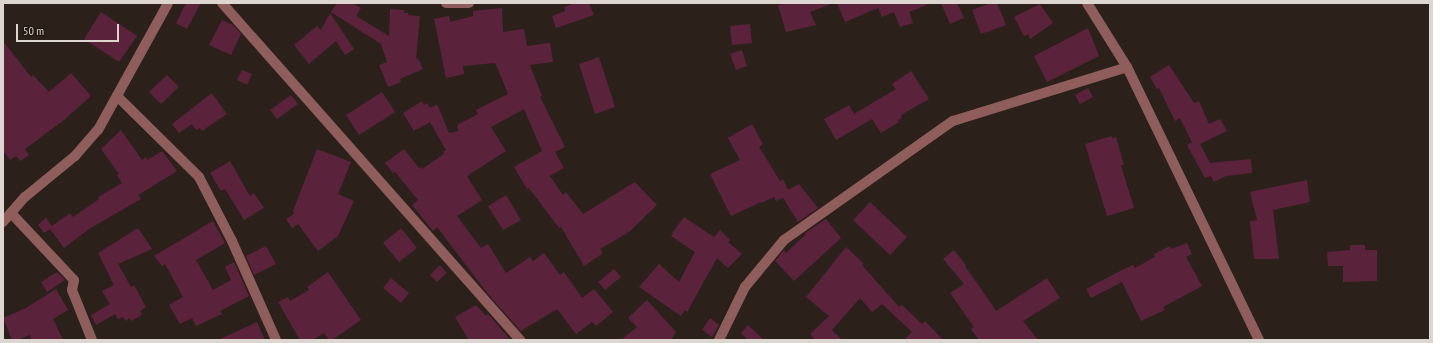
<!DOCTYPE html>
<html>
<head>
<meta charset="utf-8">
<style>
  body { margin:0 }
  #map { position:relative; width:1433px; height:343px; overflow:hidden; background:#2b211a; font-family:"PT Sans Narrow",sans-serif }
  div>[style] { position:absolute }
  .building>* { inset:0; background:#5b223c }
  .minor>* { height:10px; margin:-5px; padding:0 5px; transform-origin:5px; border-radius:5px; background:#8f5d5b }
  span { translate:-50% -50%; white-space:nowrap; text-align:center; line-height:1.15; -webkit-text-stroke:3px #221811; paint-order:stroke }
  .frame { position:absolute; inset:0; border:4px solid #dcd5d0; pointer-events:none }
  .scale { position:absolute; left:16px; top:24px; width:103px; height:18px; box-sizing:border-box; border:2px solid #dcd5d0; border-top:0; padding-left:5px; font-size:12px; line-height:14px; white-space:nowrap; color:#dcd5d0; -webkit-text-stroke:3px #221811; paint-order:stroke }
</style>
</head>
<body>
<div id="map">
  <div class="building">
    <div style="clip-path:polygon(186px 3px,201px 3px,187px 29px,176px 23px)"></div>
    <div style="clip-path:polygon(337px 3px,352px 3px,361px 8px,356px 16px,389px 36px,390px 9px,404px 10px,404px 13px,408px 13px,408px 15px,420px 16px,416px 59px,418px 58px,423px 69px,400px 79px,401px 82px,388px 87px,379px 65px,387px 62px,381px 44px,331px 12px)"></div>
    <div style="clip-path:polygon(575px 3px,589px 3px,594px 15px,556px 28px,552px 16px,565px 11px,564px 7px)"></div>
    <div style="clip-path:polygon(787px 3px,831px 3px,831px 4px,810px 12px,816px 25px,786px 32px,778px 5px)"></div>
    <div style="clip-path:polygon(837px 3px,931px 3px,909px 12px,913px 23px,900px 27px,894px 12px,882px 17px,878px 8px,845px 22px)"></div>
    <div style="clip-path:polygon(941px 3px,957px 3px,964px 18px,950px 24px)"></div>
    <div style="clip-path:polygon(991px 3px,997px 3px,1006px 25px,981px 34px,972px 10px)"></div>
    <div style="clip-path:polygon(1040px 4px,1053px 23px,1030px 39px,1028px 34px,1024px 36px,1014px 17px)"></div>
    <div style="clip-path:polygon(502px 8px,503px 32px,524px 29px,527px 46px,550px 43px,553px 62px,530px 65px,542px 96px,540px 97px,565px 147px,555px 152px,564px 168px,550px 176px,563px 195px,566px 192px,583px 214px,635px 182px,657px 205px,629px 232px,600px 249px,603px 253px,584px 266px,561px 227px,559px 228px,529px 188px,527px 189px,514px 167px,542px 151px,524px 109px,491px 127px,506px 151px,467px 176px,482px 200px,457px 216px,481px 248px,488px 244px,506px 273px,530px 257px,533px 261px,544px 253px,560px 275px,564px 272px,582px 298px,594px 289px,613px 312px,596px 326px,592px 322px,576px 334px,557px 309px,521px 331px,488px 294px,437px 227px,433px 231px,412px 205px,418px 200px,395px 172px,393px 173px,385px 163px,404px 149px,419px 168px,420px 167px,422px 169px,444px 154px,443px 152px,446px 150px,430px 122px,414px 131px,403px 113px,422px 101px,424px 105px,427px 103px,430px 108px,437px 104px,449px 133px,458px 131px,457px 125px,478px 114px,476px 110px,508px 94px,497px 67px,499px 66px,497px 67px,495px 63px,463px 66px,464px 74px,446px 78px,434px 19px,449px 16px,450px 22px,473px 16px,473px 11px)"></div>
    <div style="clip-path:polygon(101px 12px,137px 36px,119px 62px,84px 39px)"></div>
    <div style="clip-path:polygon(330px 13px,354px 49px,345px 55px,336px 41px,309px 64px,294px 45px,317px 26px,321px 30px)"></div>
    <div style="clip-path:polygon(222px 20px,233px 25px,241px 34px,231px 55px,209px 45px)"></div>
    <div style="clip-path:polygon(750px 24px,752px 43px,732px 45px,730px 26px)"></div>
    <div style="clip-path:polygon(1088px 28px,1099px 56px,1047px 82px,1034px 56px)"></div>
    <div style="clip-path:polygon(3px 41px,31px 77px,33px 75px,49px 92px,71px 73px,91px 96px,64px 120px,25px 149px,29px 155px,20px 161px,16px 156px,10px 160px,3px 151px)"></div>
    <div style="clip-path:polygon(742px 50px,747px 66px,736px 70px,730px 54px)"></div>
    <div style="clip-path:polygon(599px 57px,615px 107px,595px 114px,579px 64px)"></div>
    <div style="clip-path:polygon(1169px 65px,1194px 103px,1199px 101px,1209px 124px,1220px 119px,1227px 131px,1200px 144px,1210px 163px,1251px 159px,1252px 173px,1226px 176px,1214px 182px,1211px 176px,1205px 178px,1187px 145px,1192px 142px,1180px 118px,1175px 121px,1159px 88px,1157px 89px,1150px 77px)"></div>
    <div style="clip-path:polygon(242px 70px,252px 74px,247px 85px,237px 80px)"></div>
    <div style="clip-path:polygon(911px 71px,929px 99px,901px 115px,902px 118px,898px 120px,899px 122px,881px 133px,872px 119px,836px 140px,824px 119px,849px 105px,854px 114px,896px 89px,892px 84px)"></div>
    <div style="clip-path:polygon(167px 75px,179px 87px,161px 104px,149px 92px)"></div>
    <div style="clip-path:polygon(1088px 88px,1093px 97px,1080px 104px,1075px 95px)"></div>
    <div style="clip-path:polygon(382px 92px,395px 112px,359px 135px,346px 115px)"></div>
    <div style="clip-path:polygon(212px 93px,227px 114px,202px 131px,200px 128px,196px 130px,192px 124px,179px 133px,172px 124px)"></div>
    <div style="clip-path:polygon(291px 95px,298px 104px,277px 119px,270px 110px)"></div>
    <div style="clip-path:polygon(752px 124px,763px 144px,759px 147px,780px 181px,783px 179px,788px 190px,799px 184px,818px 208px,798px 222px,783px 198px,776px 201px,774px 197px,761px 203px,761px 202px,731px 216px,710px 174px,740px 160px,728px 138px)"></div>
    <div style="clip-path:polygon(121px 130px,142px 160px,146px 157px,147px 160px,162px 151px,177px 171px,138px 195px,141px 199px,89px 229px,64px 248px,50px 229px,44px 233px,38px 225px,46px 218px,52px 226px,70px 213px,73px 217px,99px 199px,98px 197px,122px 183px,117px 175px,119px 174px,101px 149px)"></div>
    <div style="clip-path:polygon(1112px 136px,1112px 138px,1116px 137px,1124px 165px,1121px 165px,1134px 208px,1107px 216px,1085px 144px)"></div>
    <div style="clip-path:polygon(317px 149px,351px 162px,338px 194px,354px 201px,338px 236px,318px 251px,298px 224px,292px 228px,286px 219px,294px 214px,293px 211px)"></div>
    <div style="clip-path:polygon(230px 161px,250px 196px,254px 193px,264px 208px,244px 220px,225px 189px,221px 191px,210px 173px)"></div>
    <div style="clip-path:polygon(1307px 180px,1310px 202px,1273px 210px,1279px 259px,1254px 259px,1250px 221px,1257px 220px,1250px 192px)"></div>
    <div style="clip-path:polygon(506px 195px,521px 220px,503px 230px,488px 206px)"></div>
    <div style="clip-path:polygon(870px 202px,907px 237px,890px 255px,853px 220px)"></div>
    <div style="clip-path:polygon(684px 217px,714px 237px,720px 230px,730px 240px,728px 242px,742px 254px,728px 268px,717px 258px,687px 312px,685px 310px,681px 316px,639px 287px,659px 264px,679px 282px,695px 252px,671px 236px,673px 234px,672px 233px)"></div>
    <div style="clip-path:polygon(826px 219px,841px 238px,794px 281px,775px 261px,784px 250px,786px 253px,806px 234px,805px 233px)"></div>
    <div style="clip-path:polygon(213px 221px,225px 243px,196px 260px,213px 290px,231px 280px,225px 267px,234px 262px,249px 296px,220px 311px,222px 314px,196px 326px,192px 318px,180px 324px,169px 305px,183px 297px,165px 264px,162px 266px,154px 256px)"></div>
    <div style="clip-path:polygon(138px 228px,152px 249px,118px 264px,131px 287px,134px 285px,146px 307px,140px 311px,142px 315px,131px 321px,130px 318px,126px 321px,123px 317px,118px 319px,115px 314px,96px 325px,91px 315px,110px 304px,102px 291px,114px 285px,98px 253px)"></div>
    <div style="clip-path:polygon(401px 228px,417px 248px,399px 262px,383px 243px)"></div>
    <div style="clip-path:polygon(1187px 243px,1192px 254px,1186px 257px,1202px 286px,1163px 307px,1165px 310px,1141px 321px,1122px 282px,1091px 298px,1086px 289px,1122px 270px,1133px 265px,1135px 268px,1155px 257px,1154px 254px,1170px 246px,1171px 249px)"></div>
    <div style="clip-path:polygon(1350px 245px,1365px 245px,1365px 250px,1377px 250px,1377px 281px,1343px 282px,1343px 266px,1328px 266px,1327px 252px,1350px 250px)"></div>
    <div style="clip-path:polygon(266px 246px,276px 264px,254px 275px,246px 256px)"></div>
    <div style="clip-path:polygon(846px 247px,864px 264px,862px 265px,899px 307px,902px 305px,922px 324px,925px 321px,943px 340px,904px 340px,912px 332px,882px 304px,872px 312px,860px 298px,832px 330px,842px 340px,815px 340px,810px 334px,829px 316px,806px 297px)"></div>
    <div style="clip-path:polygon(954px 250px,966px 265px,965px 266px,996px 311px,1047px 278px,1060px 298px,1023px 321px,1038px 340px,979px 340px,971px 329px,974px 327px,950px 293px,964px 284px,943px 259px)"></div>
    <div style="clip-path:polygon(440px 265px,447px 273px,437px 282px,430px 275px)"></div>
    <div style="clip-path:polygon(614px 269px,621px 277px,605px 290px,598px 282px)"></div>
    <div style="clip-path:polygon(57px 272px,65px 280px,47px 292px,41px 282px)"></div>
    <div style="clip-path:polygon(328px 272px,361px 320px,332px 340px,329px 340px,324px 333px,312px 340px,300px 340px,278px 302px,288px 297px,290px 301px,309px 290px,307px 287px)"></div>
    <div style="clip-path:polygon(391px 278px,409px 293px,401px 303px,383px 288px)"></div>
    <div style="clip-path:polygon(56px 289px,68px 310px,53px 319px,63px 340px,32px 340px,30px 335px,17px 340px,12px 340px,3px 318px,24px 309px)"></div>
    <div style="clip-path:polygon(647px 300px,676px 332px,671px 340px,621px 340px,637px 327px,628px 318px)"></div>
    <div style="clip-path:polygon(476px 305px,486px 316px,488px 314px,509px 338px,506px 340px,469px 340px,455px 317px)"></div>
    <div style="clip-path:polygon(710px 318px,719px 325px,712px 337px,702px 330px)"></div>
    <div style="clip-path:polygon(257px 322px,265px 340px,218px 340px)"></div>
    <div style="clip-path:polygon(748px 325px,764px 340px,748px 340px,741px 333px)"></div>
  </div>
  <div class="minor">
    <div style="left:222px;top:3px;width:450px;rotate:48.5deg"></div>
    <div style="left:446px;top:3px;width:23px"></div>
    <div style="left:1087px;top:3px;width:75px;rotate:58deg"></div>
    <div style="left:1127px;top:67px;width:303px;rotate:64.2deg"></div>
    <div style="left:117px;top:96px;width:115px;rotate:44.6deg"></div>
    <div style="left:199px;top:177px;width:72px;rotate:62.7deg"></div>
    <div style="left:232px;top:241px;width:108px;rotate:66deg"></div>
    <div style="left:11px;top:213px;width:92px;rotate:46.8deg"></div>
    <div style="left:74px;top:280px;width:10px;rotate:101deg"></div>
    <div style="left:72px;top:290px;width:54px;rotate:68.2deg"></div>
    <div style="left:3px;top:222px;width:33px;rotate:-49deg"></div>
    <div style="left:25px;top:197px;width:65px;rotate:-39.4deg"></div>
    <div style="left:75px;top:156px;width:35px;rotate:-49deg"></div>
    <div style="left:98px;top:130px;width:145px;rotate:-61.1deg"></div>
    <div style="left:719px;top:340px;width:59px;rotate:-63.9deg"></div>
    <div style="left:745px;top:287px;width:61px;rotate:-50.3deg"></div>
    <div style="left:784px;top:240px;width:207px;rotate:-35.2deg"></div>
    <div style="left:953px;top:121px;width:182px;rotate:-17.2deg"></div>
  </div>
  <div class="frame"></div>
  <div class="scale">50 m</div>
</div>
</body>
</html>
